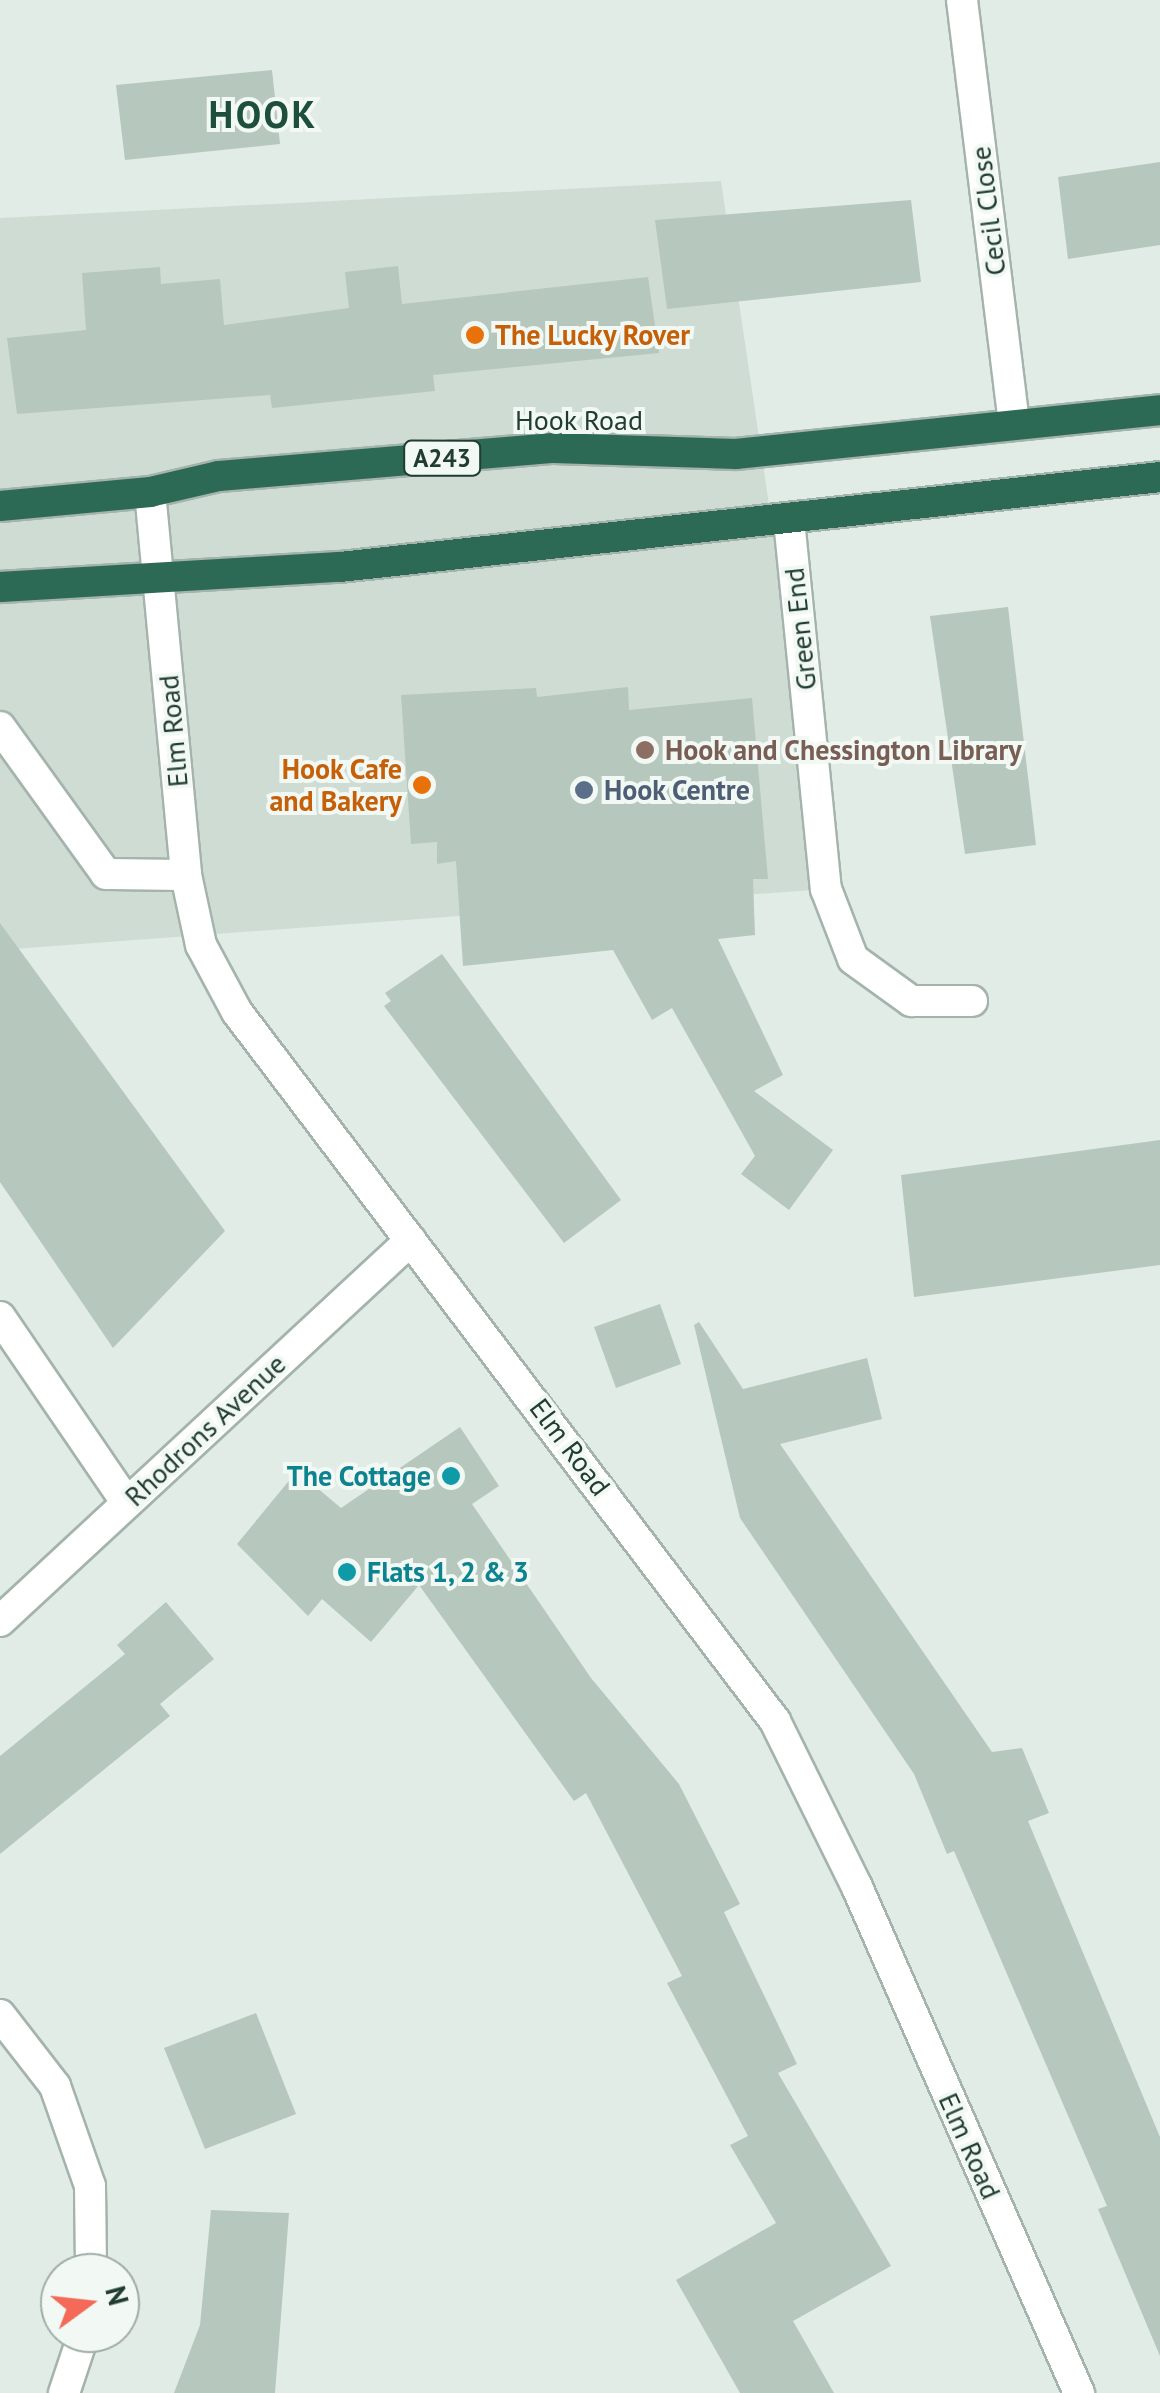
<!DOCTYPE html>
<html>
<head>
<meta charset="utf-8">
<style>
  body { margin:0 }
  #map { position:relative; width:1160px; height:2393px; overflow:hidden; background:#e1ece6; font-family:"PT Sans",sans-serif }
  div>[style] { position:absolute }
  .built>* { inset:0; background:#cfdcd4 }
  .building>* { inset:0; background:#b6c7be }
  .roads { filter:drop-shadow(2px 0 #a4b4ac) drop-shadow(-2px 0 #a4b4ac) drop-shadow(0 2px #a4b4ac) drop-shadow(0 -2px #a4b4ac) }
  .minor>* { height:30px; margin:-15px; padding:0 15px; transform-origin:15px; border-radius:15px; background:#fff }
  .highway>* { height:30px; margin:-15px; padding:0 15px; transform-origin:15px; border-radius:15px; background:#2d6a55 }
  .dots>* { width:28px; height:28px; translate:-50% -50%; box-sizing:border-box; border:5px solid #f2f8f4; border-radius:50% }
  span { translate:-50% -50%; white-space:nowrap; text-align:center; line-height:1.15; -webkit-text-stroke:8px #f2f8f4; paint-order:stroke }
  .shield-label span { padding:2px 8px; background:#f2f8f4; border:2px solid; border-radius:8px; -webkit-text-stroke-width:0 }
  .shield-label { font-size:25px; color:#213d32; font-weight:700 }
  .street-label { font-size:28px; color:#213d32 }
  .food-label { font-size:28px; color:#c56008; font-weight:700 }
  .left { translate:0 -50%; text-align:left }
  .right { translate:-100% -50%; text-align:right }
  .education-label { font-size:28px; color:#785e54; font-weight:700 }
  .service-label { font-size:28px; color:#4e5e75; font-weight:700 }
  .culture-label { font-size:28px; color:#0d838f; font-weight:700 }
  .district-label { font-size:38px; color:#1d4f3c; font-weight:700; letter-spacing:2.5px }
  .north { position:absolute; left:40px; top:2253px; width:100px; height:100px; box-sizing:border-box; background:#f2f8f4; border:2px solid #9eada6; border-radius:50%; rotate:75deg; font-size:28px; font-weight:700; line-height:40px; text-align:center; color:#213d32 }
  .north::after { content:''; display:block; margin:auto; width:35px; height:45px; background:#f46957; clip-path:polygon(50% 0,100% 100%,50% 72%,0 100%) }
</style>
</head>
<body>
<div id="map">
  <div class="built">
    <div style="clip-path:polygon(721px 181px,826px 889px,0 950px,0 218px)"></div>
  </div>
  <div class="building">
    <div style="clip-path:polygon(272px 70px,280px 144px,125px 160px,116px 85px)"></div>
    <div style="clip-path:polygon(1160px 162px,1160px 245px,1068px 259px,1058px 177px)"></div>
    <div style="clip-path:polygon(911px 200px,921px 282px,667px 309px,655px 220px)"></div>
    <div style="clip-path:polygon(398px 266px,402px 304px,648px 277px,659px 353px,433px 375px,435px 391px,272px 408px,270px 395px,17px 414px,7px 338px,86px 330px,82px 273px,160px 267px,161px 284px,220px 279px,224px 325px,349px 308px,345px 272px)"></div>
    <div style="clip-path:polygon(1008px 607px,1036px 845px,965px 854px,930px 616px)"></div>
    <div style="clip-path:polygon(628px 687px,629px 710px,752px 698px,768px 879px,753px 879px,755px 935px,718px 939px,783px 1075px,754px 1091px,833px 1150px,789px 1210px,741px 1174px,755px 1156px,672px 1008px,652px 1020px,613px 950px,463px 966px,456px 861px,437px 864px,437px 842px,411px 844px,401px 695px,536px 688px,537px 697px)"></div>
    <div style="clip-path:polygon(0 923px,225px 1231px,113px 1348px,0 1182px)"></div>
    <div style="clip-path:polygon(442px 954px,621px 1200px,564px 1243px,384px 1006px,391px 1001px,385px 993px)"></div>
    <div style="clip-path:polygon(1160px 1140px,1160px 1265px,914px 1297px,901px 1175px)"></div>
    <div style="clip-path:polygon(660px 1304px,681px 1364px,616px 1388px,594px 1327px)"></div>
    <div style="clip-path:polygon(699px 1322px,743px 1389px,867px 1358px,882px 1419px,780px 1444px,992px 1752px,1022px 1748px,1049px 1813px,1028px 1821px,1160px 2137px,1160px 2356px,1098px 2209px,1107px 2206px,954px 1851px,947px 1854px,914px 1774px,740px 1518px,694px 1325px)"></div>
    <div style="clip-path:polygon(460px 1427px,499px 1486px,472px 1504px,591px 1678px,679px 1784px,740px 1904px,724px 1912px,797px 2064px,778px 2073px,891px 2266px,793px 2321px,834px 2393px,740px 2393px,676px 2280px,776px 2223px,730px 2145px,748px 2136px,667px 1983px,682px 1976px,586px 1793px,574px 1801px,419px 1585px,371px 1642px,322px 1599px,308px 1616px,237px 1544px,297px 1471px,341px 1508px)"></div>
    <div style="clip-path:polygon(166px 1602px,214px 1659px,160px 1704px,170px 1716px,0 1854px,0 1756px,125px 1654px,117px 1645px)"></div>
    <div style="clip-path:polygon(256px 2013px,296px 2114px,205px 2149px,164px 2048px)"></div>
    <div style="clip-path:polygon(211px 2210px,289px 2213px,275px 2393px,174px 2393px,200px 2325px)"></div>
  </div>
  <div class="roads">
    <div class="minor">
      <div style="left:962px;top:0;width:425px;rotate:83deg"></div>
      <div style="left:150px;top:492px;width:385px;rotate:84.6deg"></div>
      <div style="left:186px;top:875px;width:72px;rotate:77.9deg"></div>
      <div style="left:201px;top:945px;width:76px;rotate:61.8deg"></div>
      <div style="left:237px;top:1012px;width:890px;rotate:52.81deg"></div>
      <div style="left:775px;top:1721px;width:185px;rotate:63.7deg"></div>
      <div style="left:857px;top:1887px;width:553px;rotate:66.31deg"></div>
      <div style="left:789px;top:520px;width:371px;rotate:84.3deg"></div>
      <div style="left:826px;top:889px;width:75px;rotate:68.9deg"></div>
      <div style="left:853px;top:959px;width:72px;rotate:35.9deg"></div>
      <div style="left:911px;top:1001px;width:61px"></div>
      <div style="left:0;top:727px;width:181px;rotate:54.2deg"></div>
      <div style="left:106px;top:874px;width:80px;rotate:0.7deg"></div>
      <div style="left:0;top:1317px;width:225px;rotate:55.7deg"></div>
      <div style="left:0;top:1621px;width:560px;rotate:-42.83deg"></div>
      <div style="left:0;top:2015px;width:90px;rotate:52.2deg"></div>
      <div style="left:55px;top:2086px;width:106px;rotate:70.7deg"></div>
      <div style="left:90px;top:2186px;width:87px;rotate:89.3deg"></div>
      <div style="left:64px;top:2393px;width:63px;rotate:-71.6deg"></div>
    </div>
    <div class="highway">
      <div style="left:0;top:506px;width:151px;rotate:-5.3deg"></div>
      <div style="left:150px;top:492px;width:71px;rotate:-13.1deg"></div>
      <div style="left:219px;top:476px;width:336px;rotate:-4.8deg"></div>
      <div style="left:554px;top:448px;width:182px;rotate:1.9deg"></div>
      <div style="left:736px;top:454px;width:426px;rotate:-5.9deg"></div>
      <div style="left:0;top:587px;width:341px;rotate:-3.4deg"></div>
      <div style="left:340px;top:567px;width:825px;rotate:-6.26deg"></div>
    </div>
  </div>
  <div class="dots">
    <div style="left:475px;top:335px;background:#e8710a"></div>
    <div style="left:645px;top:750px;background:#8d6e63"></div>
    <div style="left:422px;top:785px;background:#e8710a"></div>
    <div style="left:584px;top:790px;background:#5c6f8a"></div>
    <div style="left:451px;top:1476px;background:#0f9aa8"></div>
    <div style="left:347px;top:1572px;background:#0f9aa8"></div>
  </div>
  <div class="shield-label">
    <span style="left:442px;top:458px">A243</span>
  </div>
  <div class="street-label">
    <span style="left:988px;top:211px;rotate:-97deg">Cecil Close</span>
    <span style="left:579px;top:420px">Hook Road</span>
    <span style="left:800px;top:629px;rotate:-96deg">Green End</span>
    <span style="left:173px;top:731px;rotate:-95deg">Elm Road</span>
    <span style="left:205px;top:1430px;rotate:-43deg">Rhodrons Avenue</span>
    <span style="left:570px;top:1447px;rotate:53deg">Elm Road</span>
    <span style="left:970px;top:2146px;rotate:66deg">Elm Road</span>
  </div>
  <div class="food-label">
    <span class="left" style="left:495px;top:335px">The Lucky Rover</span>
    <span class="right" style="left:402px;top:785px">Hook Cafe<br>and Bakery</span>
  </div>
  <div class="education-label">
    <span class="left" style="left:665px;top:750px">Hook and Chessington Library</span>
  </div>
  <div class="service-label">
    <span class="left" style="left:604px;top:790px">Hook Centre</span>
  </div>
  <div class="culture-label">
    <span class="right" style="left:431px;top:1476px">The Cottage</span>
    <span class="left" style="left:367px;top:1572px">Flats 1, 2 &amp; 3</span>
  </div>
  <div class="district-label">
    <span style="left:263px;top:114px">HOOK</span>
  </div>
  <div class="north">N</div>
</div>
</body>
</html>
